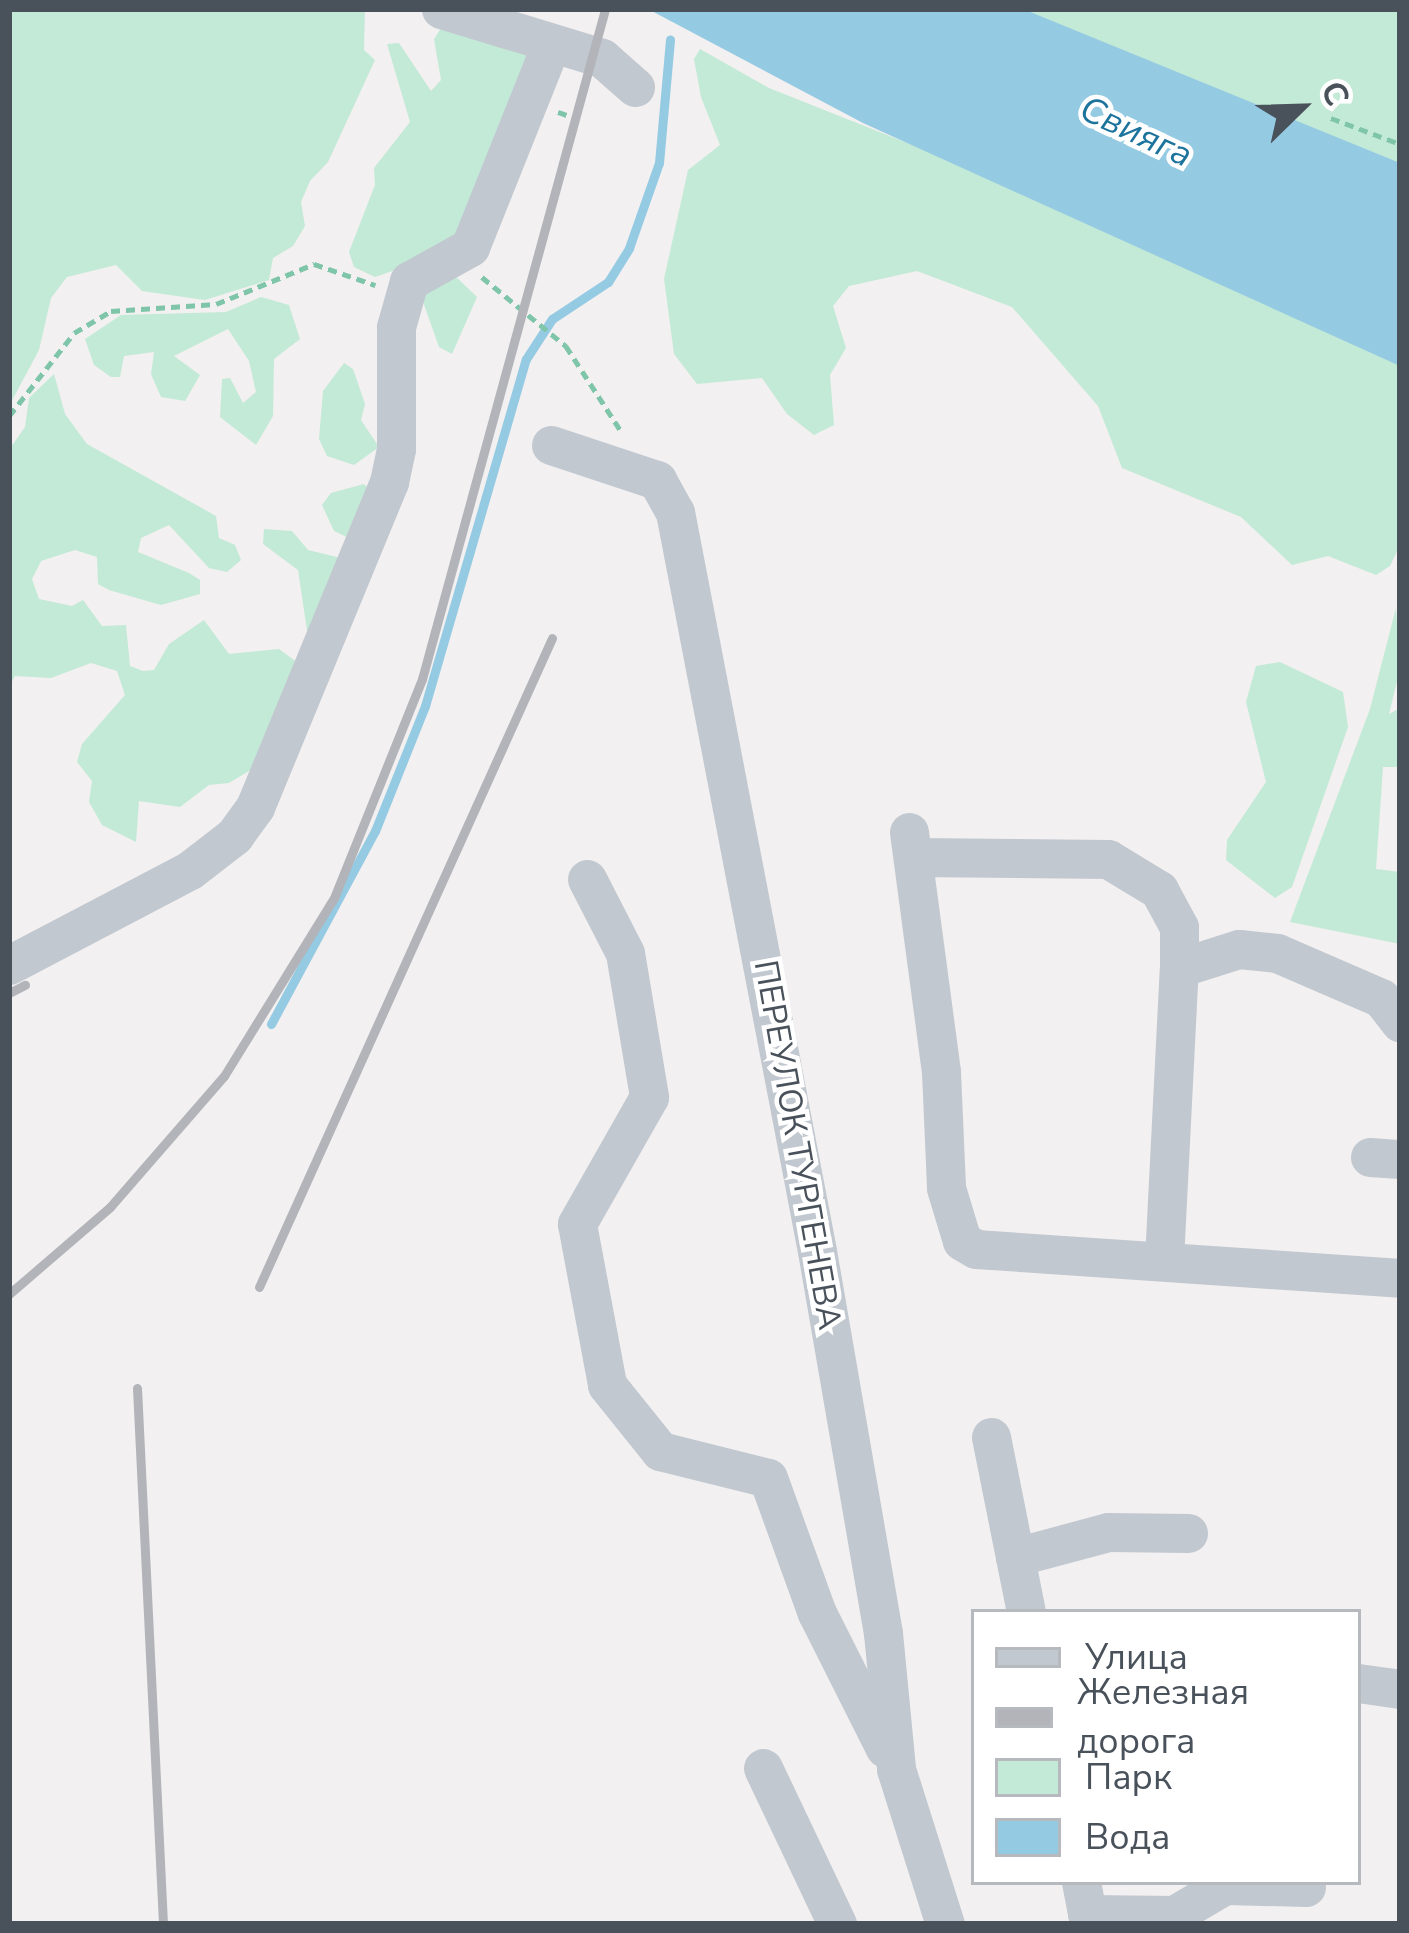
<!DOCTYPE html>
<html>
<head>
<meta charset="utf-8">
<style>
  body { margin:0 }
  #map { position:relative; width:1409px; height:1933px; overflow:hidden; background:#f2f0f0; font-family:"Nunito Sans",sans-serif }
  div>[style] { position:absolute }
  .green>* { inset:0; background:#c3ead6 }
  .water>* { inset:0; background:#95cae3 }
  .stream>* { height:9px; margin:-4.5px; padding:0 4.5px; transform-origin:4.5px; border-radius:4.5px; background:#95cae3 }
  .path>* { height:4.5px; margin-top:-2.25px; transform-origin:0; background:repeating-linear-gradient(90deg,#7fc5aa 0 9px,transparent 0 15px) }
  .minor>* { height:39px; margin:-19.5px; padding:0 19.5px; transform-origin:19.5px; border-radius:19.5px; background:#c2c8d0 }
  .rail>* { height:9px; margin:-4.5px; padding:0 4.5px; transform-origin:4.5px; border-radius:4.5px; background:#b2b4b9 }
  span { translate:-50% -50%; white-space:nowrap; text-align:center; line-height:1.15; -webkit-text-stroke:9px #fff; paint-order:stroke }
  .street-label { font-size:33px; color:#49515b }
  .water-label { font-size:36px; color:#1c739c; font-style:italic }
  .frame { position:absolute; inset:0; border:12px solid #49515b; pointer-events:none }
  .legend { position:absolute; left:971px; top:1609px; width:390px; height:276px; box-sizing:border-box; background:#fff; border:3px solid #b6b9bd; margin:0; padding:15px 21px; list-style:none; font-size:36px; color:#49515b }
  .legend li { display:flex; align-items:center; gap:24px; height:60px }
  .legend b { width:60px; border:3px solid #b6b9bd }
  .north { position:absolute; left:1241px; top:48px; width:120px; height:120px; -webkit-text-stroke:9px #fff; paint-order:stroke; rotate:67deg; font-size:33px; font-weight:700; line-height:48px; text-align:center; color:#49515b }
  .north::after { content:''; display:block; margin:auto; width:42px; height:54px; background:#49515b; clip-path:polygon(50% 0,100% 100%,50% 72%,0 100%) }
</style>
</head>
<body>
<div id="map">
  <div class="green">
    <div style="clip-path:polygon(9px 9px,365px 9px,364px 50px,375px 60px,328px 162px,310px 181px,301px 202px,305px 226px,293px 246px,273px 258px,269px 280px,205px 300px,142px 291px,116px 265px,67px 277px,51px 298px,39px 350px,9px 406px)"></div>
    <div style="clip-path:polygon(1023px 9px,1400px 9px,1400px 165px,1033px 15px)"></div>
    <div style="clip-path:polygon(443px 25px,505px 41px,537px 62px,448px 252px,375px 277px,354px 267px,349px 252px,375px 185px,374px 168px,410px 122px,387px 44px,399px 43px,431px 91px,441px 80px,434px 39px)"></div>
    <div style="clip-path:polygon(700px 49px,769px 88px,1385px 333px,1400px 351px,1400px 545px,1390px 566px,1376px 575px,1328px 556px,1292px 565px,1241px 517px,1122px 468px,1098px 406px,1012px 307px,917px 271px,849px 286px,833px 306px,846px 348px,830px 375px,834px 425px,814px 435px,787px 414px,762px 378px,697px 384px,674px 354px,664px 279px,688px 170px,720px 145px,701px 97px,694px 59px)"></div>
    <div style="clip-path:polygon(454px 275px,477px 297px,452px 354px,439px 347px,421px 296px)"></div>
    <div style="clip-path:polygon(261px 297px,289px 305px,300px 339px,274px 359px,273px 416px,256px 445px,220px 417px,222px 379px,230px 378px,243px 403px,256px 392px,249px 361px,228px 329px,174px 356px,200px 375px,185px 401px,161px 397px,151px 374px,154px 352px,124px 356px,120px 377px,111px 377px,94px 365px,85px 339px,121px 315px,226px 312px)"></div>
    <div style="clip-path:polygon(344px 363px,353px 369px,365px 404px,361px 420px,379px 447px,354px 465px,327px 456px,319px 439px,323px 391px)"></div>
    <div style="clip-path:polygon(54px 374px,65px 414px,87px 444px,216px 516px,219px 538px,235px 545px,241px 560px,227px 572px,209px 568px,169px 525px,141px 538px,138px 552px,189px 573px,200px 580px,200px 594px,161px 605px,109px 590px,98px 584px,97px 557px,75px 550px,41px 561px,32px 579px,39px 599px,72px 606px,83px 600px,102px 626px,126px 625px,130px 666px,143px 671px,154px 670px,169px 644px,204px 620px,229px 654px,279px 649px,298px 663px,254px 768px,229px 783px,209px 785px,180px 807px,139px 801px,136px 842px,102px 825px,89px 802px,92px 781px,77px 762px,82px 744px,125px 695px,117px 671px,91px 663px,51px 678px,15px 676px,9px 687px,9px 450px,25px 427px,29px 398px)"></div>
    <div style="clip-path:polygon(364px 484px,372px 491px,351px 539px,334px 531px,322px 505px,331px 493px)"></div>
    <div style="clip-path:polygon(264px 529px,292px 531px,308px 550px,341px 558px,308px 637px,298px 570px,263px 544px)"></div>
    <div style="clip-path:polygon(1396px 608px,1400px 669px,1389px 714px,1400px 708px,1400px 767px,1383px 767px,1376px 869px,1400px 872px,1400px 944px,1290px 922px,1370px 709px)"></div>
    <div style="clip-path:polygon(1280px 662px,1343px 692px,1348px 727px,1292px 887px,1275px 898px,1226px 860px,1227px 840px,1266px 782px,1246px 702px,1256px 666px)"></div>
  </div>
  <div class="water">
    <div style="clip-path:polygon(648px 9px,1023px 9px,1400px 163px,1400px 366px,863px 123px)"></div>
  </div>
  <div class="stream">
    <div style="left:271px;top:1024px;width:219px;rotate:-61.7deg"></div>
    <div style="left:375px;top:831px;width:135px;rotate:-68.2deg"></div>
    <div style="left:425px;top:706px;width:361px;rotate:-73.8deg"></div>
    <div style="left:526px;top:359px;width:48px;rotate:-57deg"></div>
    <div style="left:552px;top:319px;width:67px;rotate:-33.5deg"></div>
    <div style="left:608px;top:282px;width:40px;rotate:-58deg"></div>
    <div style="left:629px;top:248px;width:90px;rotate:-70.6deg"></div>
    <div style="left:659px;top:163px;width:124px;rotate:-84.9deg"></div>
  </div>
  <div class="path">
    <div style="left:558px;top:112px;width:18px;rotate:19deg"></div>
    <div style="left:1331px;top:118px;width:74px;rotate:20.6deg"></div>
    <div style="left:482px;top:277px;width:109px;rotate:39.4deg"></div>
    <div style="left:566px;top:346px;width:101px;rotate:57.1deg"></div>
    <div style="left:9px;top:416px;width:105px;rotate:-51.9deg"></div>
    <div style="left:74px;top:333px;width:43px;rotate:-30.7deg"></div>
    <div style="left:111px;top:311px;width:105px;rotate:-3.8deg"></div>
    <div style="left:216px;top:304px;width:106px;rotate:-22.2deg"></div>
    <div style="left:314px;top:264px;width:65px;rotate:19deg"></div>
  </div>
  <div class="minor">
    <div style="left:441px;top:9px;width:168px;rotate:16.9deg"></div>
    <div style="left:602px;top:58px;width:44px;rotate:41.3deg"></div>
    <div style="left:551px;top:445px;width:112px;rotate:18.3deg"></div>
    <div style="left:657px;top:480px;width:37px;rotate:61deg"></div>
    <div style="left:675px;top:512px;width:753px;rotate:79.12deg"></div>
    <div style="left:817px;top:1251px;width:388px;rotate:80.2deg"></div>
    <div style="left:883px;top:1633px;width:137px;rotate:84.5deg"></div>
    <div style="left:896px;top:1769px;width:163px;rotate:72.5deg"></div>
    <div style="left:909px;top:832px;width:242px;rotate:82.4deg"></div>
    <div style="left:941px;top:1072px;width:116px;rotate:87.5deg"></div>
    <div style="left:946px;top:1188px;width:55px;rotate:73.2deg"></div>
    <div style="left:962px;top:1241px;width:16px;rotate:30deg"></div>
    <div style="left:976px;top:1249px;width:425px;rotate:3.9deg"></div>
    <div style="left:913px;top:857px;width:195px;rotate:0.6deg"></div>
    <div style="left:1108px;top:859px;width:60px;rotate:31.3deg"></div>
    <div style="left:1159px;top:890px;width:42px;rotate:61.6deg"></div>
    <div style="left:1179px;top:927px;width:41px;rotate:90deg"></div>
    <div style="left:587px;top:879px;width:83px;rotate:62.8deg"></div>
    <div style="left:625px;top:953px;width:146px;rotate:80.5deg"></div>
    <div style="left:649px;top:1097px;width:146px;rotate:119.6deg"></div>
    <div style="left:577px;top:1224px;width:164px;rotate:79.4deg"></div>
    <div style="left:607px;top:1385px;width:85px;rotate:51.2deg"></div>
    <div style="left:660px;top:1451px;width:111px;rotate:14deg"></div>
    <div style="left:768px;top:1478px;width:144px;rotate:70.1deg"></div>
    <div style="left:817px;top:1613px;width:151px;rotate:63.3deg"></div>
    <div style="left:9px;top:965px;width:204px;rotate:-27.7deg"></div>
    <div style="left:190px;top:870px;width:56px;rotate:-37.7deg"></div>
    <div style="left:234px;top:836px;width:36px;rotate:-54deg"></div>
    <div style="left:255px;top:807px;width:352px;rotate:-67.6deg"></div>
    <div style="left:389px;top:482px;width:34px;rotate:-78deg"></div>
    <div style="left:396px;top:449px;width:122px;rotate:-90deg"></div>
    <div style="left:396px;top:327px;width:48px;rotate:-74.2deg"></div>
    <div style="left:409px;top:281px;width:70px;rotate:-29.1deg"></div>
    <div style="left:470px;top:247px;width:215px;rotate:-68.2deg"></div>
    <div style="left:1370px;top:1157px;width:30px;rotate:4deg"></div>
    <div style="left:1164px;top:1260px;width:292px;rotate:-87.1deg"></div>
    <div style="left:1179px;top:968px;width:63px;rotate:-17.6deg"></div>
    <div style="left:1239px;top:949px;width:38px;rotate:6deg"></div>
    <div style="left:1277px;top:953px;width:113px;rotate:23.4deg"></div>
    <div style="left:1381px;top:998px;width:31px;rotate:52deg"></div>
    <div style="left:991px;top:1437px;width:178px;rotate:78.7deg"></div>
    <div style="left:1015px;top:1557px;width:96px;rotate:-15deg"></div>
    <div style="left:1108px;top:1532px;width:80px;rotate:0.7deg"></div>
    <div style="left:1358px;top:1683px;width:42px;rotate:8.1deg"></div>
    <div style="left:763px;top:1768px;width:173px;rotate:64.6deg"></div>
    <div style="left:1081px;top:1882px;width:33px;rotate:79deg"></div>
    <div style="left:1087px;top:1914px;width:87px;rotate:0.7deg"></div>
    <div style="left:1174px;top:1915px;width:59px;rotate:-30.5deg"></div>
    <div style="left:1225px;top:1885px;width:81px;rotate:1.4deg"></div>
  </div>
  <div class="rail">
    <div style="left:9px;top:993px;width:18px;rotate:-27deg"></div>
    <div style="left:259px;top:1287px;width:712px;rotate:-65.7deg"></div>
    <div style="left:9px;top:1294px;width:133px;rotate:-40.7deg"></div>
    <div style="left:110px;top:1207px;width:174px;rotate:-49deg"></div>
    <div style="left:224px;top:1076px;width:209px;rotate:-58.3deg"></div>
    <div style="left:334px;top:898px;width:236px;rotate:-68.1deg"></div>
    <div style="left:422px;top:679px;width:695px;rotate:-74.72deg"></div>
    <div style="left:137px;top:1388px;width:537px;rotate:87.22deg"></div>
  </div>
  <div class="street-label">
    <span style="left:797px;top:1145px;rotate:80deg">ПЕРЕУЛОК ТУРГЕНЕВА</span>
  </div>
  <div class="water-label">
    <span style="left:1136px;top:132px;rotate:25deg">Свияга</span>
  </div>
  <div class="frame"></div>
  <ul class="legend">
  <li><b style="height:15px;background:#c2c8d0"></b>Улица</li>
  <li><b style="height:15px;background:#b2b4b9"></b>Железная дорога</li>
  <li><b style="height:33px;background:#c3ead6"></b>Парк</li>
  <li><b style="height:33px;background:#95cae3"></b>Вода</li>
  </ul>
  <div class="north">С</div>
</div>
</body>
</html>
